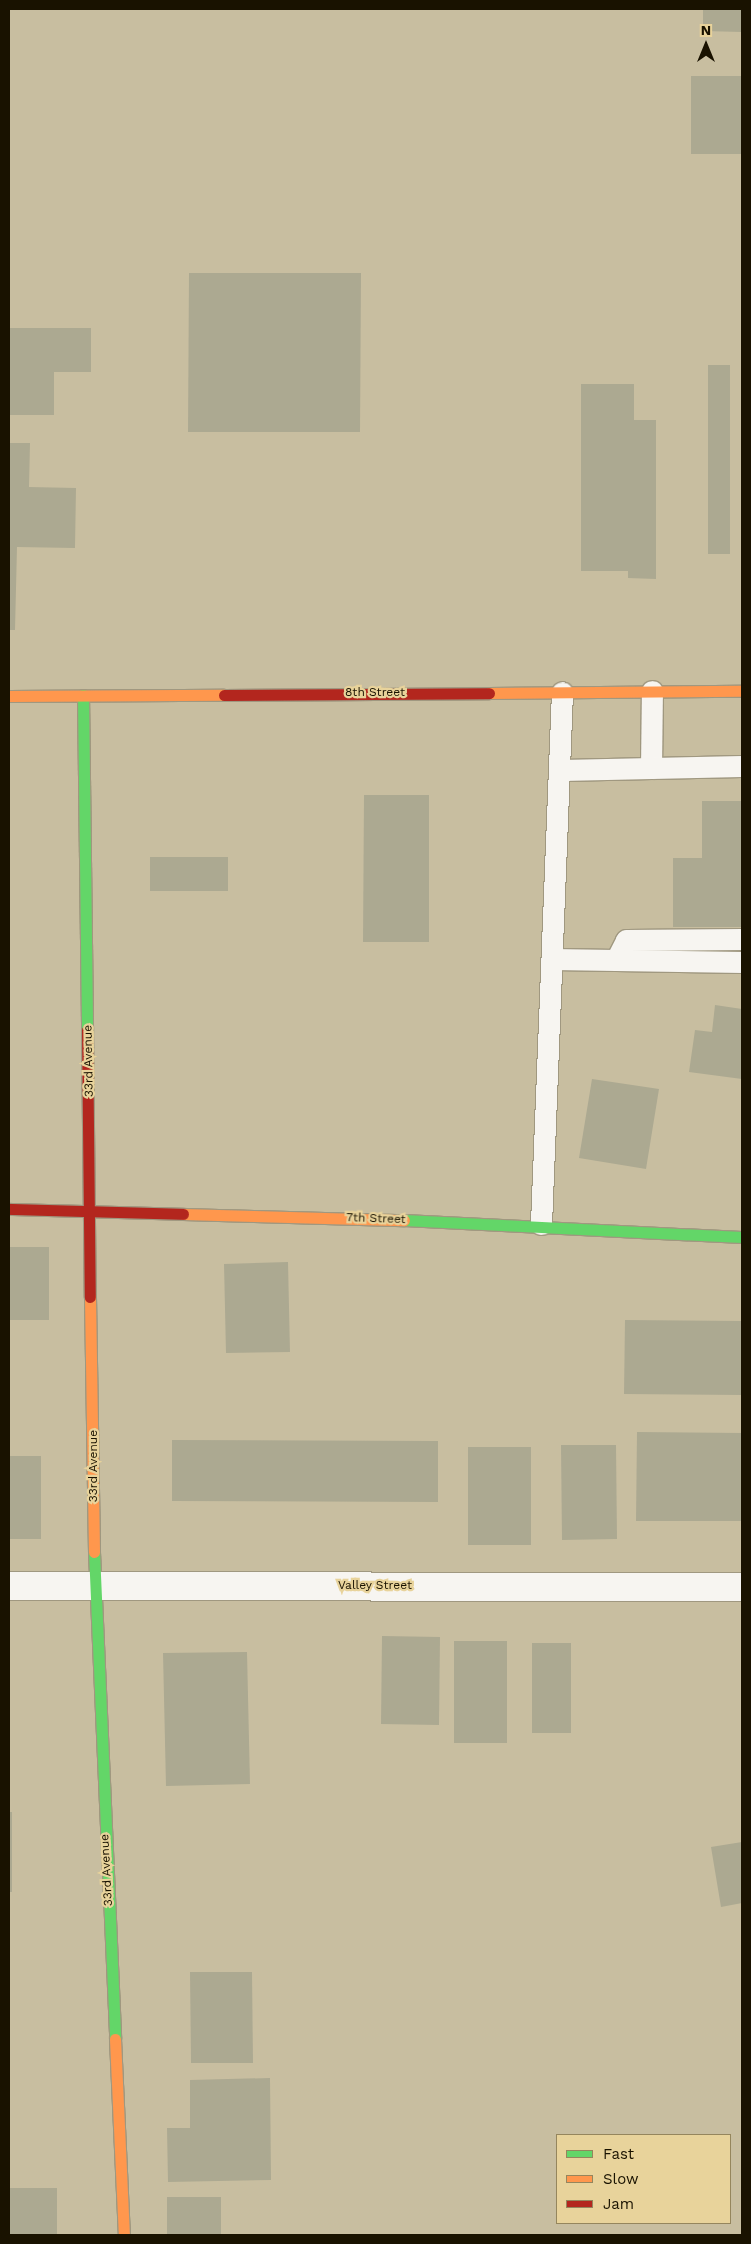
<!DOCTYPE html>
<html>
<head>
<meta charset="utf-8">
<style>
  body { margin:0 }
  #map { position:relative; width:751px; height:2244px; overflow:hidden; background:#c8bea0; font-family:"Work Sans",sans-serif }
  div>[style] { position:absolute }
  .building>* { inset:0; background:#aca991 }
  .roads { filter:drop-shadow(1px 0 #a09880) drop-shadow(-1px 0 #a09880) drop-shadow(0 1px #a09880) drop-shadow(0 -1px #a09880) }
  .lane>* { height:21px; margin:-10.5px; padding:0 10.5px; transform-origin:10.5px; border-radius:10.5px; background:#f7f5f1 }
  .street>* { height:28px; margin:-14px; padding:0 14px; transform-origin:14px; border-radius:14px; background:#f7f5f1 }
  .fast>* { height:11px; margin:-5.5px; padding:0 5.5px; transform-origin:5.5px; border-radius:5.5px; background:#63d668 }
  .slow>* { height:11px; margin:-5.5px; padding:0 5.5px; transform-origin:5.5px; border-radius:5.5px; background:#ff974d }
  .jam>* { height:11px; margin:-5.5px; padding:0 5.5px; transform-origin:5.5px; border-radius:5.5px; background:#b3261e }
  span { translate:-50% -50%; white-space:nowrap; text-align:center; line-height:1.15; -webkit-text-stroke:4.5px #e8d39b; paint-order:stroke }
  .street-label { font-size:12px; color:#191200 }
  .frame { position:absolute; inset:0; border:10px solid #191200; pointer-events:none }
  .legend { position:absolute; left:556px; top:2134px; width:175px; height:90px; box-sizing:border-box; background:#e8d39b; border:1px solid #95865d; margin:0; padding:6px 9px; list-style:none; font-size:15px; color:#191200 }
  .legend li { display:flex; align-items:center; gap:10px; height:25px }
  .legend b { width:25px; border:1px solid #95865d }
  .north { position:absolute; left:681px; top:20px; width:50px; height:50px; -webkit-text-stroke:4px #e8d39b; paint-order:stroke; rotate:0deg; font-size:14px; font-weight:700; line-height:20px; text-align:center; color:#191200 }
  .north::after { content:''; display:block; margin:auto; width:18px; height:22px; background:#191200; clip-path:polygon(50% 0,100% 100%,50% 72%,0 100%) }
</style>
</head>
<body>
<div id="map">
  <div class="building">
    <div style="clip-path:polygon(703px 9px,742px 9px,742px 32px,703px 31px)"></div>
    <div style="clip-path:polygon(691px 76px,742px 76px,742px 154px,691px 154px)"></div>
    <div style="clip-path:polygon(189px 273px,361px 273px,360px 432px,188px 432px)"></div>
    <div style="clip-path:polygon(9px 328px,91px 328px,91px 372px,54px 372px,54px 415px,9px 415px)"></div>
    <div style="clip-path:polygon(708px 365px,730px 365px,730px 554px,708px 554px)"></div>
    <div style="clip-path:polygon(581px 384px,634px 384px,634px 420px,656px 420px,656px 579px,628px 578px,628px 571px,581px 571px)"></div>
    <div style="clip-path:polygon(9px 443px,30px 443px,29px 487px,76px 488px,75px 548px,17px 547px,15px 630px,9px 630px)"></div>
    <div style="clip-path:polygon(364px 795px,429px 795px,429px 942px,363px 942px)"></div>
    <div style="clip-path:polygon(702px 801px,742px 801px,742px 927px,673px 927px,673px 858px,702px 858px)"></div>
    <div style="clip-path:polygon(150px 857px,228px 857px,228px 891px,150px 891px)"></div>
    <div style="clip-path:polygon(715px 1005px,742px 1009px,742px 1079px,689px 1072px,695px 1030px,712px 1032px)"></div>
    <div style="clip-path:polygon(592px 1079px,659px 1089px,646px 1169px,579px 1158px)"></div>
    <div style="clip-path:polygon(9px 1247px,49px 1247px,49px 1320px,9px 1320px)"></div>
    <div style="clip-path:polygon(288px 1262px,290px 1352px,226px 1353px,224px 1264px)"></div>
    <div style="clip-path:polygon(625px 1320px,742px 1321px,742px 1395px,624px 1394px)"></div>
    <div style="clip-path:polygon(637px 1432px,742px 1433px,742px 1521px,636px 1521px)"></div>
    <div style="clip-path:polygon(172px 1440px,438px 1441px,438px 1502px,172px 1501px)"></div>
    <div style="clip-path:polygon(561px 1445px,616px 1445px,617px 1539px,562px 1540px)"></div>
    <div style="clip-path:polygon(468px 1447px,531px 1447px,531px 1545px,468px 1545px)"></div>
    <div style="clip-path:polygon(9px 1456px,41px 1456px,41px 1539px,9px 1539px)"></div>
    <div style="clip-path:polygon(382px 1636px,440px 1637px,439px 1725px,381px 1724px)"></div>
    <div style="clip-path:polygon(454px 1641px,507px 1641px,507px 1743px,454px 1743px)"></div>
    <div style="clip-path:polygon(532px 1643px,571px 1643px,571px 1733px,532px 1733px)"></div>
    <div style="clip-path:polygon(247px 1652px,250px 1784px,166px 1786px,163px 1653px)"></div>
    <div style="clip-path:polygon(9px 1812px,12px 1812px,12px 1892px,9px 1892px)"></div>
    <div style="clip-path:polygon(742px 1842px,742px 1903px,721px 1907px,711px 1847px)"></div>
    <div style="clip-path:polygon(190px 1972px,252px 1972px,253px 2063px,191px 2063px)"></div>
    <div style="clip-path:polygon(270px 2078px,271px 2180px,168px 2182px,167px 2128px,190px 2128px,190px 2080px)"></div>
    <div style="clip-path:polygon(9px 2188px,57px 2188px,57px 2235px,9px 2235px)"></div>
    <div style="clip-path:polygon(167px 2197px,221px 2197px,221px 2235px,167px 2235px)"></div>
  </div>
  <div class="roads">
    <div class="lane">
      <div style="left:651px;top:768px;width:77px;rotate:-89.3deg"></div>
      <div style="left:561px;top:770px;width:181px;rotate:-1.3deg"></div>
      <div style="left:552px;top:959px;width:190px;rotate:0.9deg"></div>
      <div style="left:616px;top:960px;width:22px;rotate:-63deg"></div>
      <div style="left:626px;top:940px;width:116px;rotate:-0.5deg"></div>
      <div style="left:541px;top:1224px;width:532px;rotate:-87.74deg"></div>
    </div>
    <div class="street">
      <div style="left:9px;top:1586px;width:733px;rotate:0.08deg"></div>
    </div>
    <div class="fast">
      <div style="left:83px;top:695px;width:335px;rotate:89.3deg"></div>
      <div style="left:404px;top:1220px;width:338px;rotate:2.9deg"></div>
      <div style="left:94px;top:1552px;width:487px;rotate:87.5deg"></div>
    </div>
    <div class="slow">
      <div style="left:489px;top:693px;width:253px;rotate:-0.5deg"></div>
      <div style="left:9px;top:696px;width:215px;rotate:-0.3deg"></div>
      <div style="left:183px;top:1214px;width:221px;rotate:1.6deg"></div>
      <div style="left:90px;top:1297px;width:255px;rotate:89.1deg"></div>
      <div style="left:115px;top:2039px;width:196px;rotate:87.4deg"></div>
    </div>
    <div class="jam">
      <div style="left:224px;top:695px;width:265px;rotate:-0.4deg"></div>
      <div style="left:87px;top:1030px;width:267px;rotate:89.4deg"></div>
      <div style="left:9px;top:1209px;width:174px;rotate:1.6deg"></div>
    </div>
  </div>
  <div class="street-label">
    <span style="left:375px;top:693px">8th Street</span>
    <span style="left:89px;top:1061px;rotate:-91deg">33rd Avenue</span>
    <span style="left:376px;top:1219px;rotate:2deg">7th Street</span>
    <span style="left:94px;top:1466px;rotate:-90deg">33rd Avenue</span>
    <span style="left:375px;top:1586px">Valley Street</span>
    <span style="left:107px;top:1870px;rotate:-93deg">33rd Avenue</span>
  </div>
  <div class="frame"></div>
  <ul class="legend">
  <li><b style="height:6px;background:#63d668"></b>Fast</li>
  <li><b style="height:6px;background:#ff974d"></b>Slow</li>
  <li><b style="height:6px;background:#b3261e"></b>Jam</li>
  </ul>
  <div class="north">N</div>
</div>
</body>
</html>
